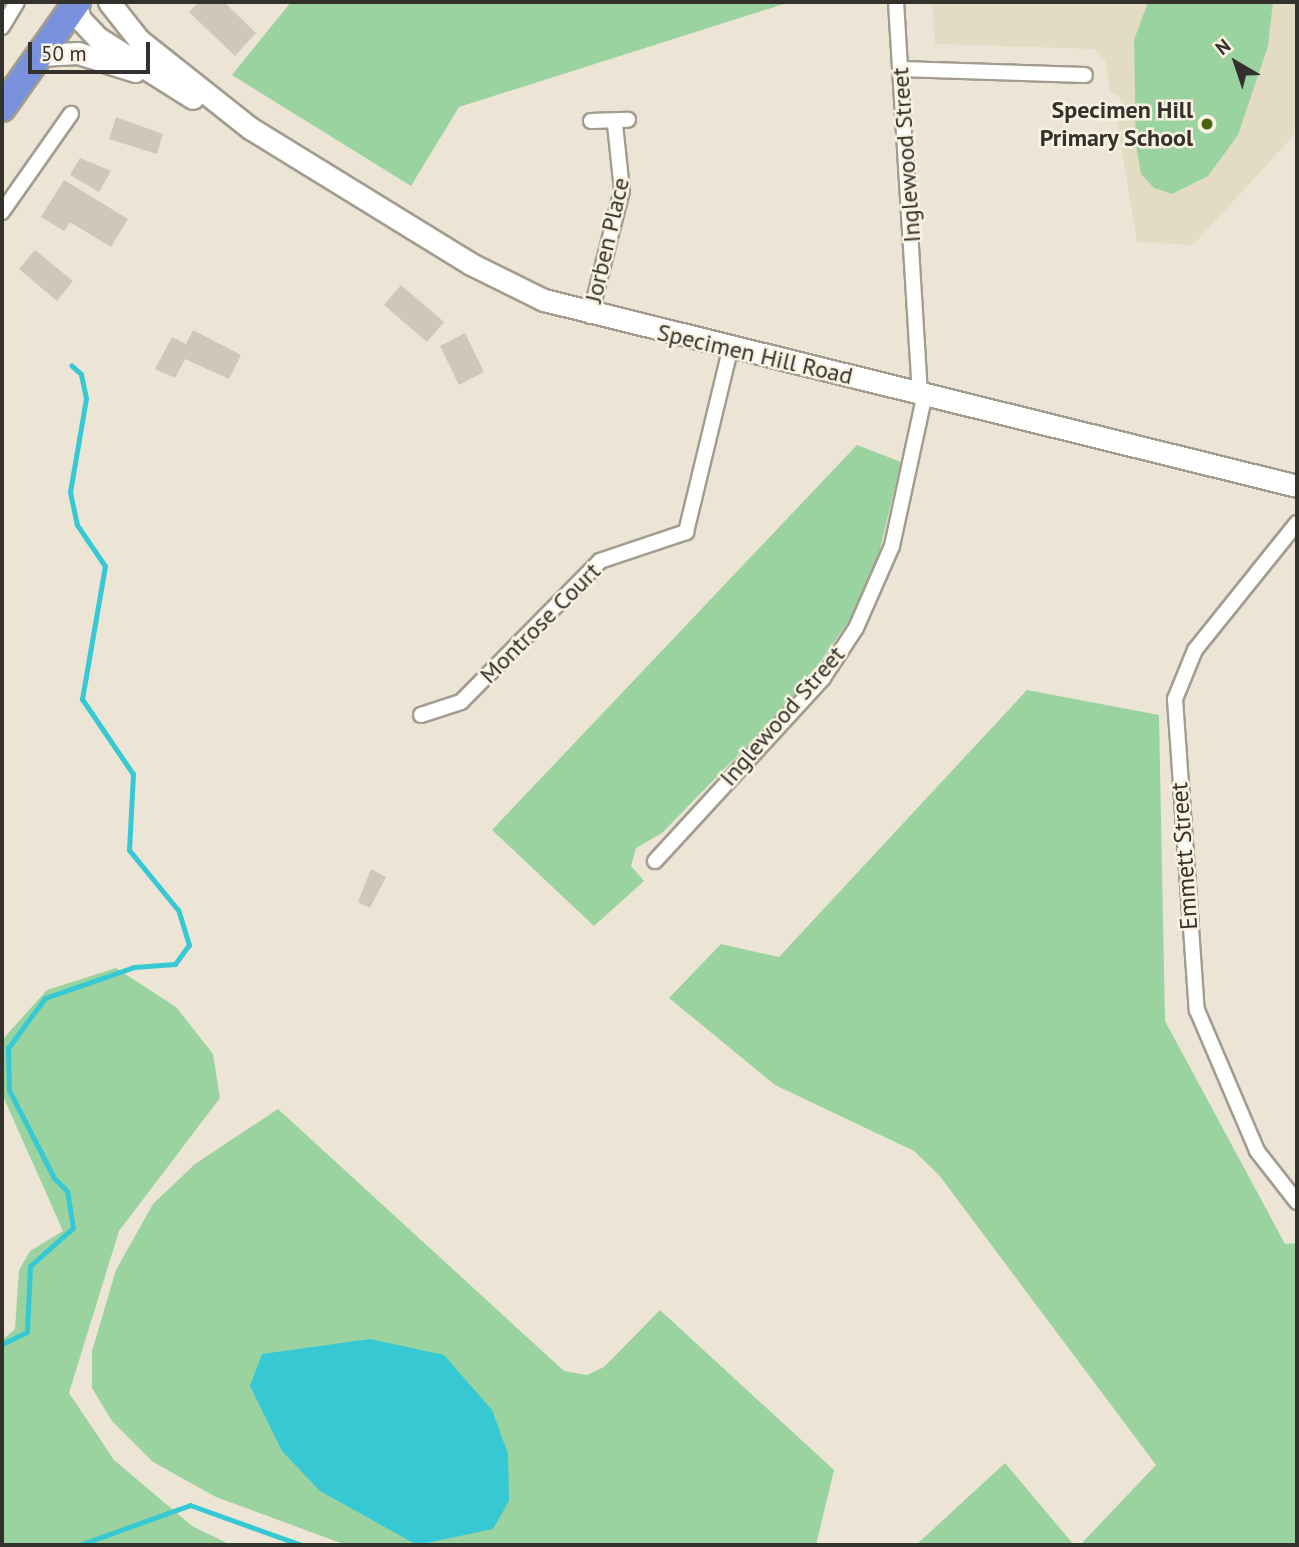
<!DOCTYPE html>
<html>
<head>
<meta charset="utf-8">
<style>
  body { margin:0 }
  #map { position:relative; width:1299px; height:1547px; overflow:hidden; background:#ece5d6; font-family:"PT Sans",sans-serif }
  div>[style] { position:absolute }
  .built>* { inset:0; background:#e4dbc5 }
  .green>* { inset:0; background:#9bd3a0 }
  .water>* { inset:0; background:#37c9d3 }
  .stream>* { height:5px; margin:-2.5px; padding:0 2.5px; transform-origin:2.5px; border-radius:2.5px; background:#37c9d3 }
  .building>* { inset:0; background:#cfc8ba }
  .roads { filter:drop-shadow(2px 0 #a39d8f) drop-shadow(-2px 0 #a39d8f) drop-shadow(0 2px #a39d8f) drop-shadow(0 -2px #a39d8f) }
  .street>* { height:14px; margin:-7px; padding:0 7px; transform-origin:7px; border-radius:7px; background:#fff }
  .secondary>* { height:21px; margin:-10.5px; padding:0 10.5px; transform-origin:10.5px; border-radius:10.5px; background:#fff }
  .highway>* { height:26px; margin:-13px; padding:0 13px; transform-origin:13px; border-radius:13px; background:#7a91de }
  .dots>* { width:19px; height:19px; translate:-50% -50%; box-sizing:border-box; border:4px solid #f9f2e3; border-radius:50% }
  span { translate:-50% -50%; white-space:nowrap; text-align:center; line-height:1.15; -webkit-text-stroke:5px #f9f2e3; paint-order:stroke }
  .poi-label { font-size:24px; color:#33312b; font-weight:700 }
  .right { translate:-100% -50%; text-align:right }
  .street-label { font-size:24px; color:#33312b }
  .frame { position:absolute; inset:0; border:4px solid #33312b; pointer-events:none }
  .north { position:absolute; left:1201px; top:28px; width:70px; height:70px; -webkit-text-stroke:5px #f9f2e3; paint-order:stroke; rotate:321deg; font-size:19px; font-weight:700; line-height:28px; text-align:center; color:#33312b }
  .north::after { content:''; display:block; margin:auto; width:24px; height:32px; background:#33312b; clip-path:polygon(50% 0,100% 100%,50% 72%,0 100%) }
  .scale { position:absolute; left:28px; top:42px; width:122px; height:32px; box-sizing:border-box; border:4px solid #33312b; border-top:0; padding-left:9px; font-size:21px; line-height:24px; white-space:nowrap; color:#33312b; -webkit-text-stroke:5px #f9f2e3; paint-order:stroke }
</style>
</head>
<body>
<div id="map">
  <div class="built">
    <div style="clip-path:polygon(932px 2px,1297px 2px,1297px 132px,1193px 245px,1137px 242px,1116px 115px,1123px 113px,1119px 96px,1110px 91px,1105px 60px,1094px 49px,935px 44px)"></div>
  </div>
  <div class="green">
    <div style="clip-path:polygon(291px 2px,790px 2px,459px 107px,411px 186px,232px 75px)"></div>
    <div style="clip-path:polygon(1148px 2px,1273px 2px,1268px 46px,1238px 135px,1208px 176px,1172px 194px,1154px 188px,1141px 174px,1136px 145px,1134px 40px)"></div>
    <div style="clip-path:polygon(857px 445px,901px 462px,876px 566px,854px 613px,801px 690px,662px 833px,636px 848px,631px 866px,644px 881px,594px 926px,492px 830px)"></div>
    <div style="clip-path:polygon(1027px 690px,1159px 715px,1165px 1021px,1285px 1244px,1297px 1243px,1297px 1545px,1080px 1545px,1156px 1465px,939px 1175px,914px 1151px,775px 1085px,669px 998px,721px 944px,779px 957px)"></div>
    <div style="clip-path:polygon(116px 968px,176px 1007px,213px 1054px,220px 1098px,119px 1231px,69px 1393px,114px 1460px,192px 1526px,231px 1545px,2px 1545px,2px 1340px,15px 1329px,19px 1270px,30px 1251px,63px 1231px,2px 1094px,2px 1040px,47px 990px)"></div>
    <div style="clip-path:polygon(278px 1109px,564px 1371px,587px 1375px,604px 1367px,660px 1310px,834px 1470px,816px 1545px,346px 1545px,216px 1497px,153px 1462px,112px 1421px,92px 1388px,92px 1351px,116px 1270px,153px 1204px,195px 1164px)"></div>
    <div style="clip-path:polygon(1005px 1463px,1074px 1545px,916px 1545px)"></div>
  </div>
  <div class="water">
    <div style="clip-path:polygon(370px 1339px,444px 1355px,492px 1410px,508px 1454px,509px 1501px,493px 1529px,417px 1545px,320px 1491px,282px 1451px,250px 1386px,262px 1354px)"></div>
  </div>
  <div class="stream">
    <div style="left:2px;top:1344px;width:28px;rotate:-26deg"></div>
    <div style="left:27px;top:1332px;width:66px;rotate:-87.4deg"></div>
    <div style="left:30px;top:1266px;width:57px;rotate:-41.5deg"></div>
    <div style="left:73px;top:1228px;width:37px;rotate:-99deg"></div>
    <div style="left:67px;top:1191px;width:18px;rotate:-135deg"></div>
    <div style="left:54px;top:1178px;width:99px;rotate:-117.1deg"></div>
    <div style="left:9px;top:1090px;width:42px;rotate:-91.4deg"></div>
    <div style="left:8px;top:1048px;width:62px;rotate:-53.5deg"></div>
    <div style="left:45px;top:998px;width:94px;rotate:-19.2deg"></div>
    <div style="left:134px;top:967px;width:41px;rotate:-4.2deg"></div>
    <div style="left:175px;top:964px;width:24px;rotate:-54deg"></div>
    <div style="left:189px;top:945px;width:37px;rotate:-107deg"></div>
    <div style="left:178px;top:910px;width:77px;rotate:-129.2deg"></div>
    <div style="left:129px;top:850px;width:76px;rotate:-87deg"></div>
    <div style="left:133px;top:774px;width:91px;rotate:-124.2deg"></div>
    <div style="left:82px;top:699px;width:135px;rotate:-80.2deg"></div>
    <div style="left:105px;top:566px;width:50px;rotate:-124.3deg"></div>
    <div style="left:77px;top:525px;width:34px;rotate:-102deg"></div>
    <div style="left:70px;top:492px;width:95px;rotate:-80.3deg"></div>
    <div style="left:86px;top:398px;width:25px;rotate:-102deg"></div>
    <div style="left:81px;top:374px;width:13px;rotate:-138deg"></div>
    <div style="left:79px;top:1545px;width:118px;rotate:-19.8deg"></div>
    <div style="left:190px;top:1505px;width:118px;rotate:19.8deg"></div>
  </div>
  <div class="building">
    <div style="clip-path:polygon(199px 2px,224px 2px,256px 33px,235px 56px,189px 12px)"></div>
    <div style="clip-path:polygon(116px 117px,163px 134px,157px 154px,109px 139px)"></div>
    <div style="clip-path:polygon(80px 158px,111px 171px,99px 192px,70px 175px)"></div>
    <div style="clip-path:polygon(64px 180px,128px 219px,111px 247px,70px 222px,64px 231px,41px 217px)"></div>
    <div style="clip-path:polygon(35px 250px,73px 281px,57px 301px,19px 269px)"></div>
    <div style="clip-path:polygon(401px 285px,444px 322px,427px 342px,384px 305px)"></div>
    <div style="clip-path:polygon(193px 330px,241px 355px,229px 379px,185px 359px,175px 378px,155px 369px,172px 337px,186px 344px)"></div>
    <div style="clip-path:polygon(465px 333px,484px 372px,459px 385px,440px 346px)"></div>
    <div style="clip-path:polygon(371px 869px,386px 877px,370px 908px,358px 902px)"></div>
  </div>
  <div class="roads">
    <div class="street">
      <div style="left:896px;top:2px;width:391px;rotate:86.5deg"></div>
      <div style="left:2px;top:27px;width:29px;rotate:-59deg"></div>
      <div style="left:900px;top:69px;width:185px;rotate:1.9deg"></div>
      <div style="left:591px;top:121px;width:37px;rotate:-2deg"></div>
      <div style="left:2px;top:212px;width:120px;rotate:-54.9deg"></div>
      <div style="left:590px;top:316px;width:130px;rotate:-75.7deg"></div>
      <div style="left:622px;top:190px;width:66px;rotate:-96.1deg"></div>
      <div style="left:1297px;top:523px;width:163px;rotate:128.8deg"></div>
      <div style="left:1195px;top:650px;width:53px;rotate:112.2deg"></div>
      <div style="left:1175px;top:699px;width:312px;rotate:86deg"></div>
      <div style="left:1197px;top:1010px;width:153px;rotate:66.9deg"></div>
      <div style="left:1257px;top:1151px;width:65px;rotate:51.9deg"></div>
      <div style="left:421px;top:715px;width:42px;rotate:-18deg"></div>
      <div style="left:461px;top:702px;width:198px;rotate:-45.4deg"></div>
      <div style="left:600px;top:561px;width:91px;rotate:-18.6deg"></div>
      <div style="left:686px;top:532px;width:187px;rotate:-76.4deg"></div>
      <div style="left:655px;top:861px;width:248px;rotate:-47.4deg"></div>
      <div style="left:823px;top:678px;width:60px;rotate:-56.6deg"></div>
      <div style="left:856px;top:628px;width:90px;rotate:-66.3deg"></div>
      <div style="left:892px;top:546px;width:157px;rotate:-77.8deg"></div>
    </div>
    <div class="secondary">
      <div style="left:75px;top:2px;width:18px;rotate:74deg"></div>
      <div style="left:80px;top:19px;width:26px;rotate:47deg"></div>
      <div style="left:98px;top:38px;width:112px;rotate:32.3deg"></div>
      <div style="left:109px;top:2px;width:48px;rotate:51.7deg"></div>
      <div style="left:139px;top:40px;width:142px;rotate:38.4deg"></div>
      <div style="left:250px;top:128px;width:259px;rotate:31.6deg"></div>
      <div style="left:471px;top:264px;width:81px;rotate:26.3deg"></div>
      <div style="left:544px;top:300px;width:776px;rotate:13.87deg"></div>
      <div style="left:39px;top:55px;width:39px;rotate:-3deg"></div>
      <div style="left:78px;top:53px;width:60px;rotate:17.5deg"></div>
    </div>
    <div class="highway">
      <div style="left:2px;top:108px;width:130px;rotate:-54.7deg"></div>
    </div>
  </div>
  <div class="dots">
    <div style="left:1207px;top:124px;background:#4a6312"></div>
  </div>
  <div class="poi-label">
    <span class="right" style="left:1193px;top:124px">Specimen Hill<br>Primary School</span>
  </div>
  <div class="street-label">
    <span style="left:906px;top:155px;rotate:-94deg">Inglewood Street</span>
    <span style="left:607px;top:240px;rotate:-77deg">Jorben Place</span>
    <span style="left:755px;top:354px;rotate:13deg">Specimen Hill Road</span>
    <span style="left:540px;top:623px;rotate:-45deg">Montrose Court</span>
    <span style="left:782px;top:716px;rotate:-49deg">Inglewood Street</span>
    <span style="left:1184px;top:856px;rotate:-94deg">Emmett Street</span>
  </div>
  <div class="frame"></div>
  <div class="north">N</div>
  <div class="scale">50 m</div>
</div>
</body>
</html>
